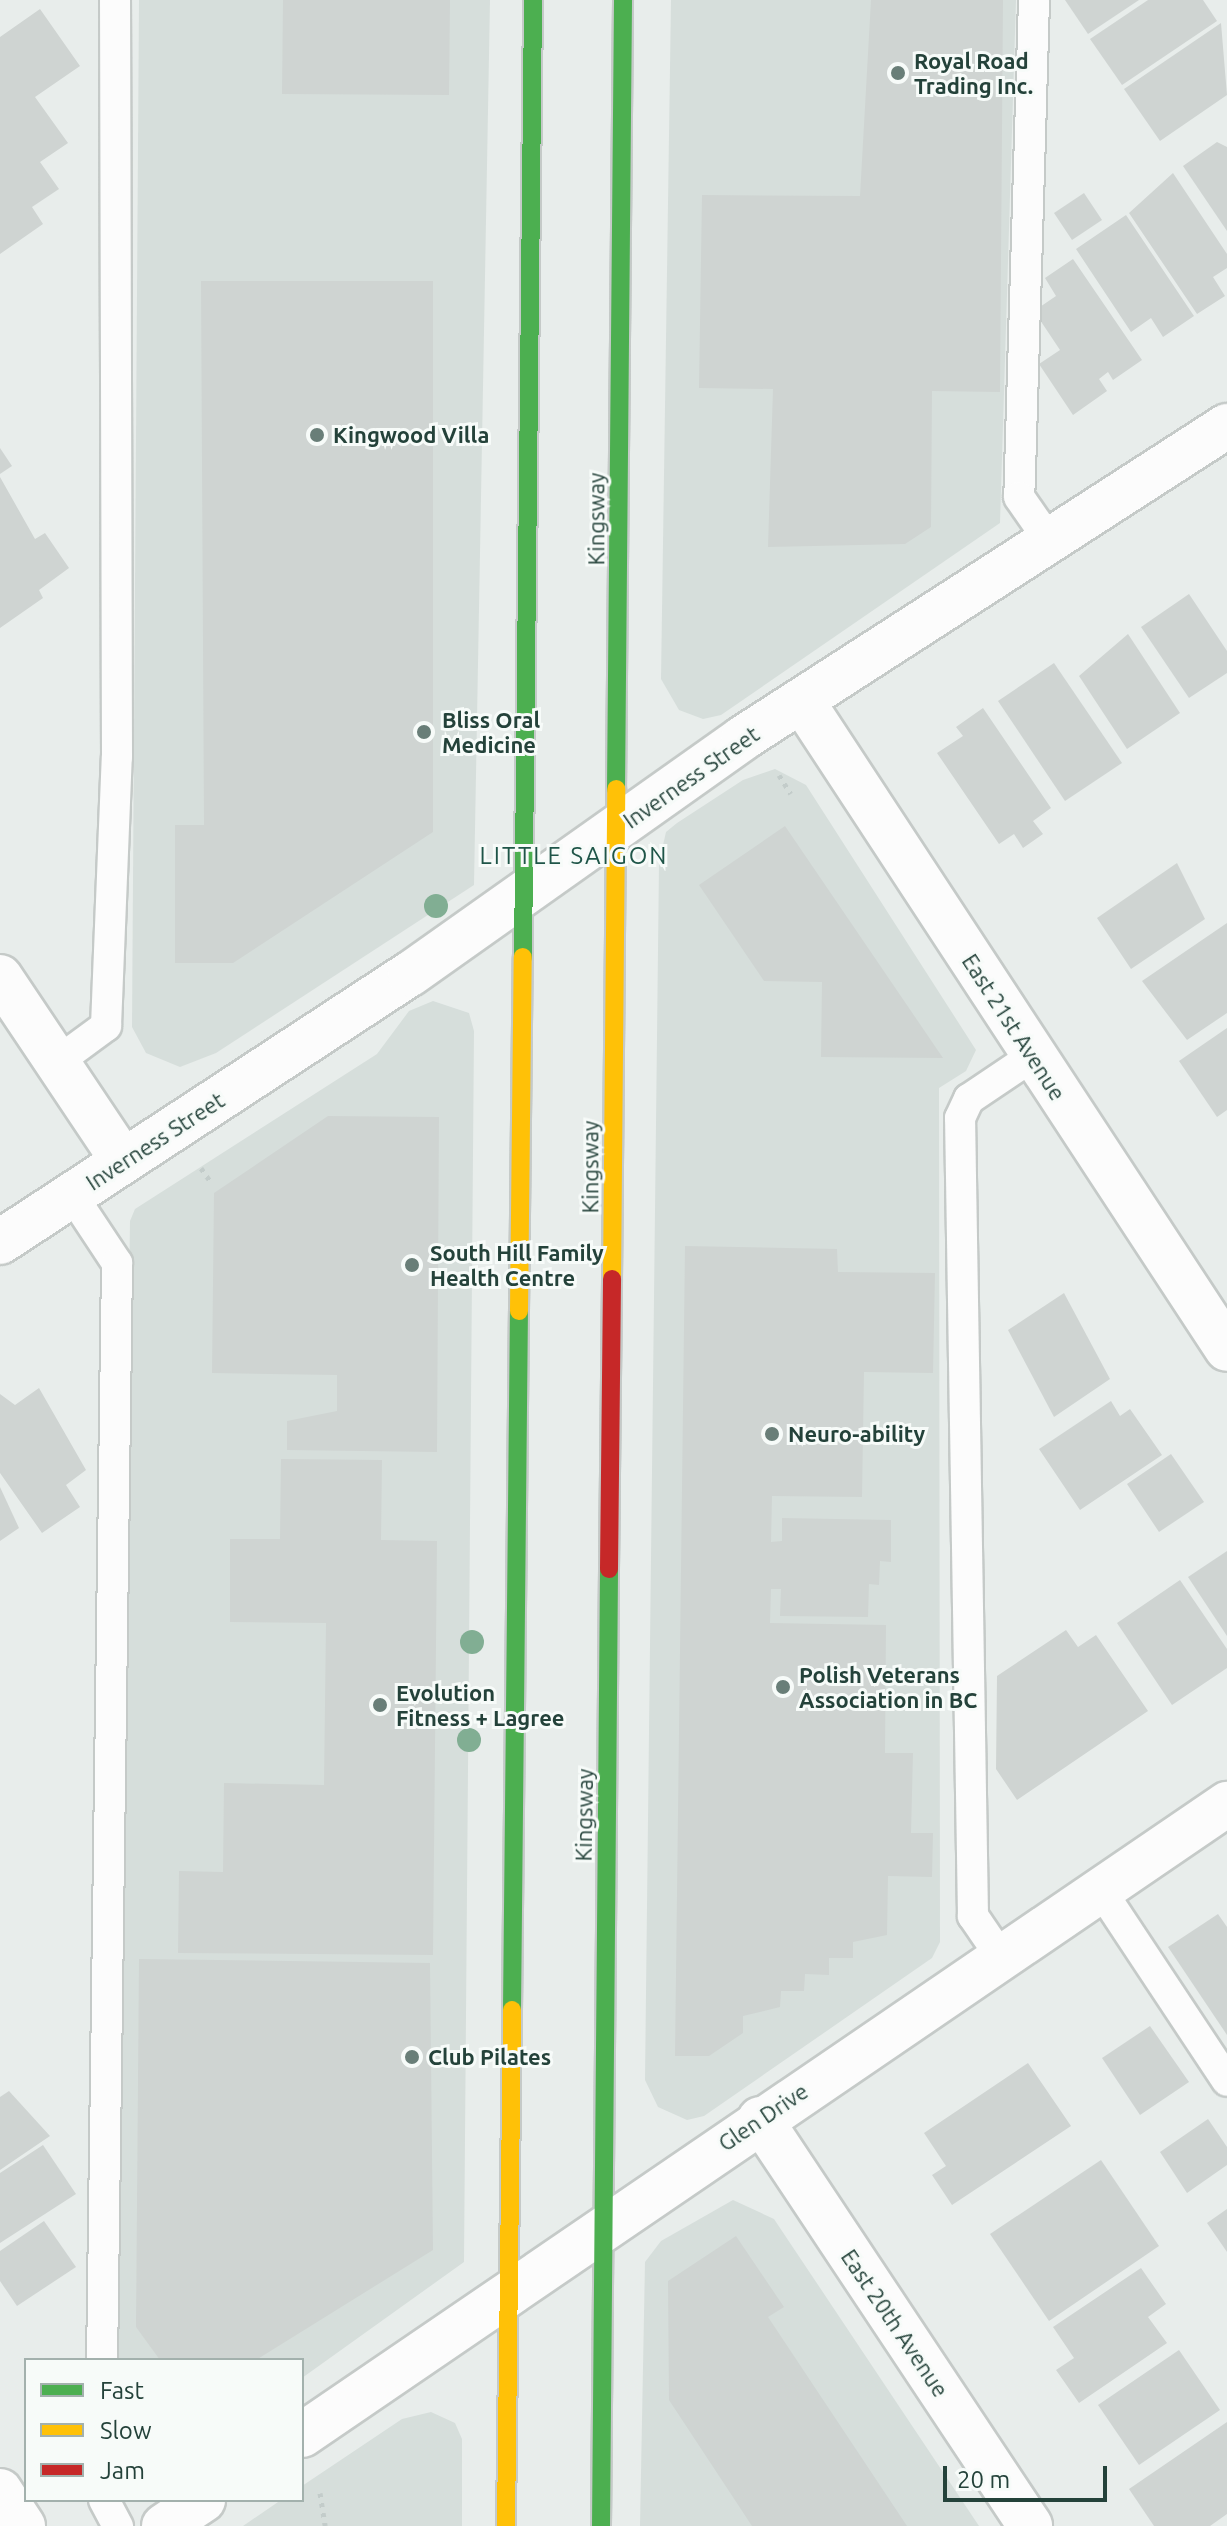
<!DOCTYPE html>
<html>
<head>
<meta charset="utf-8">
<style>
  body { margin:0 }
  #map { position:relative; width:1227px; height:2526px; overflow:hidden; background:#e8edeb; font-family:Ubuntu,sans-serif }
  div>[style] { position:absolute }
  .built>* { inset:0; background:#d6dedb }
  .building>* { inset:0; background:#cfd4d2 }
  .path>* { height:5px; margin-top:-2.5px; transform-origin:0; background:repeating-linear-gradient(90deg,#c3ccca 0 4px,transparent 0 10px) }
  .roads { filter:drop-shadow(2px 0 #c5cac8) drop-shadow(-2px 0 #c5cac8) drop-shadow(0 2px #c5cac8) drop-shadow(0 -2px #c5cac8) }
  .lane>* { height:30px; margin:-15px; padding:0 15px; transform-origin:15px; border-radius:15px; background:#fcfcfc }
  .street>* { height:44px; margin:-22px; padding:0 22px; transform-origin:22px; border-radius:22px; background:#fcfcfc }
  .fast>* { height:18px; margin:-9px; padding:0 9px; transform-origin:9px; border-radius:9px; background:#4caf50 }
  .slow>* { height:18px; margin:-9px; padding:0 9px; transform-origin:9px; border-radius:9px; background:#ffc107 }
  .jam>* { height:18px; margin:-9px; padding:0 9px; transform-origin:9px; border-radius:9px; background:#c62828 }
  .trees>* { width:24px; height:24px; margin:-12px; border-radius:50%; background:#81ae93 }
  .dots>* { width:22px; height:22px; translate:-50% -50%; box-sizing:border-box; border:4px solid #f7fbf9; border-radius:50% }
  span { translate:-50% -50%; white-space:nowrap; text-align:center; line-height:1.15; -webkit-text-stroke:6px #f7fbf9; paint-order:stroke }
  .poi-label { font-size:22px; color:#24423a; font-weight:700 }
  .left { translate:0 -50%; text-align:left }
  .street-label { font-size:22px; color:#24423a }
  .neighbourhood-label { font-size:24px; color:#1f5548; letter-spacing:2px }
  .legend { position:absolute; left:24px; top:2358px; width:280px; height:144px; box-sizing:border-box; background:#f7fbf9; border:2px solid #a3b1ad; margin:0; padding:10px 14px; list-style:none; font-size:24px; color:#24423a }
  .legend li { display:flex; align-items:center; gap:16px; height:40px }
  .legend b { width:40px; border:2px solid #a3b1ad }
  .scale { position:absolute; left:943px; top:2466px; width:164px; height:36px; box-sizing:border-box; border:4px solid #24423a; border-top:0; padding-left:10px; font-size:24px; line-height:28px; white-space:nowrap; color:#24423a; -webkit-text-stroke:6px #f7fbf9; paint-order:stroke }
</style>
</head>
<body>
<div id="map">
  <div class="built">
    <div style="clip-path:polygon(139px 0,490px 0,474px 885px,216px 1053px,180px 1067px,146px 1053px,132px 1027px)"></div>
    <div style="clip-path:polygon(671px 0,1016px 0,1000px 523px,721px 715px,703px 719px,679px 710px,661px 679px)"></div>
    <div style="clip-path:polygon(775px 769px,806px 785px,976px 1050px,966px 1071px,939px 1088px,940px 1942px,932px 1958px,704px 2116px,687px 2120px,658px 2107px,645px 2080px,659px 863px,666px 832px,677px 823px,743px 780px)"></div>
    <div style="clip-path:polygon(433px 1001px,469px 1013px,474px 1031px,464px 2262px,302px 2378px,302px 2360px,114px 2360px,130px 1221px,135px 1209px,377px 1054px,409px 1011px)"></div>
    <div style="clip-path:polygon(733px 2200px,774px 2219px,979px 2526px,640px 2526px,645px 2262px,661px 2241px)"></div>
    <div style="clip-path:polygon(431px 2412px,455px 2423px,462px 2439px,462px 2526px,243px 2526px,281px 2500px,302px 2500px,302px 2486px,402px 2419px)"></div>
  </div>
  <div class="building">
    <div style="clip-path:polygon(283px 0,450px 0,449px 95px,282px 94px)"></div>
    <div style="clip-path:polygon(871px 0,1003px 0,1000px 392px,932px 391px,931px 527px,905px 544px,768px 547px,773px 389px,699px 388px,702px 195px,860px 196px)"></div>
    <div style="clip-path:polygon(1065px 0,1139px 0,1088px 34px)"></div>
    <div style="clip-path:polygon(1148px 0,1203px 0,1217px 21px,1122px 85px,1090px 39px)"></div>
    <div style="clip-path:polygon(40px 9px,80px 66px,35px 97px,68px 143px,40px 162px,59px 189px,32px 207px,43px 224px,0 254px,0 37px)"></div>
    <div style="clip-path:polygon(1221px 23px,1227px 95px,1160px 141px,1124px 89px)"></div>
    <div style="clip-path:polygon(1217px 142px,1227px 147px,1227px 231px,1183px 166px)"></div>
    <div style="clip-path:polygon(1173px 173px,1227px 254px,1227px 268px,1213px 277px,1225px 296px,1197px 314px,1129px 213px)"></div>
    <div style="clip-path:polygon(1084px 193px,1102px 220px,1072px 240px,1054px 213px)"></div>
    <div style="clip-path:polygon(1126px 215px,1194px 316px,1163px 337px,1151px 318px,1131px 332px,1076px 249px)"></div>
    <div style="clip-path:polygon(1073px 259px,1142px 360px,1113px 380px,1108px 372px,1099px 379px,1107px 391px,1073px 415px,1039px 364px,1060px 350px,1034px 311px,1056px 296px,1045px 278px)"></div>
    <div style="clip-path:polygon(201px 281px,433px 281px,433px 832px,233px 963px,175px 963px,175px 825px,204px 825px)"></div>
    <div style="clip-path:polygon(0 448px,12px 466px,0 474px)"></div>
    <div style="clip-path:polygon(0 477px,35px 539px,45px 533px,69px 568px,39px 590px,43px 598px,0 628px)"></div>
    <div style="clip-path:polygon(1189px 594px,1227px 651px,1227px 673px,1189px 698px,1141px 627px)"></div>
    <div style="clip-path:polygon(1128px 634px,1180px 713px,1127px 749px,1079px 676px)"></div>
    <div style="clip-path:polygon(1054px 663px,1122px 763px,1065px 801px,998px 701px)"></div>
    <div style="clip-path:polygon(983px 708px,1051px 808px,1033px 821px,1043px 834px,1023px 848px,1014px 834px,999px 844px,937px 753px,963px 736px,956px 727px)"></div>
    <div style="clip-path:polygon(785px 826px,943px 1058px,821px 1057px,822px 982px,764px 981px,699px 885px)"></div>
    <div style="clip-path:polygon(1177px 863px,1205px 919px,1131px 969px,1097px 918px)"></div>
    <div style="clip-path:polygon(1227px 923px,1227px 1013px,1187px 1040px,1142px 981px)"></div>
    <div style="clip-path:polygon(1227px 1028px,1227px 1110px,1217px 1117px,1179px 1061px)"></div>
    <div style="clip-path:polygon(328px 1116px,439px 1117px,437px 1452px,287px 1450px,287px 1421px,337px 1411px,337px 1375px,212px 1373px,214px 1193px)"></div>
    <div style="clip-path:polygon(685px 1246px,837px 1249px,838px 1272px,935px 1273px,933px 1373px,864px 1372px,862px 1497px,772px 1496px,771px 1542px,782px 1541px,782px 1518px,891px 1520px,891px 1562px,880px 1561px,879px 1585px,869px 1584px,868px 1617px,780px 1616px,781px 1589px,771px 1589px,770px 1623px,886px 1625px,885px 1753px,913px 1753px,911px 1833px,933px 1833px,932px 1877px,888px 1876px,887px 1935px,853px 1942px,853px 1958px,829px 1958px,829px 1975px,805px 1974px,804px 1991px,781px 1991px,780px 2007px,743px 2016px,743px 2033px,709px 2056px,675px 2056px)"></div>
    <div style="clip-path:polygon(1064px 1293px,1110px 1379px,1054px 1417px,1008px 1330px)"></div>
    <div style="clip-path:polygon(39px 1388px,86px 1470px,66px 1485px,80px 1507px,42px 1533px,0 1473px,0 1394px,15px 1405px)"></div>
    <div style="clip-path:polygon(1111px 1401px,1120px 1416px,1130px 1409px,1162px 1455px,1080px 1510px,1039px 1449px)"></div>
    <div style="clip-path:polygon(1171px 1454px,1204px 1502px,1159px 1532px,1127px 1484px)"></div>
    <div style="clip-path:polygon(281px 1459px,382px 1460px,381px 1540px,437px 1541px,433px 1955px,178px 1953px,179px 1871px,223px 1872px,224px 1783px,324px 1785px,326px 1623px,230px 1622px,230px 1539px,280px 1539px)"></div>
    <div style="clip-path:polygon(0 1487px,19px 1528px,0 1541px)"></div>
    <div style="clip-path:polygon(1227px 1551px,1227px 1636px,1188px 1577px)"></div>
    <div style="clip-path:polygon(1180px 1580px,1227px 1649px,1227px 1668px,1172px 1705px,1117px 1623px)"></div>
    <div style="clip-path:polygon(1066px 1630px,1078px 1647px,1096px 1635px,1148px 1711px,1017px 1800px,996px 1769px,997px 1676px)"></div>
    <div style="clip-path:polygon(1218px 1914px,1227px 1927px,1227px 2035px,1168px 1947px)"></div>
    <div style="clip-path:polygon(139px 1959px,430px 1963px,433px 2250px,256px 2360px,160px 2360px,136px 2327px)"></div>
    <div style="clip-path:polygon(1150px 2026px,1189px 2082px,1140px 2115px,1102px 2058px)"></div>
    <div style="clip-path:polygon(1028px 2063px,1071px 2126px,952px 2205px,932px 2175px,946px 2166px,924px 2133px)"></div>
    <div style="clip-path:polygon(9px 2091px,50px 2136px,0 2170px,0 2097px)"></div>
    <div style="clip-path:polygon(1208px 2119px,1227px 2147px,1227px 2165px,1187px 2193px,1160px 2152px)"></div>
    <div style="clip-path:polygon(43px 2145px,76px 2194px,0 2243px,0 2173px)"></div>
    <div style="clip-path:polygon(1101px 2160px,1159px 2246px,1049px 2321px,990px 2234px)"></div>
    <div style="clip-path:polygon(1227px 2209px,1227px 2252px,1207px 2223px)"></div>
    <div style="clip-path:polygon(44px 2221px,76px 2267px,17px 2306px,0 2281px,0 2251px)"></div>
    <div style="clip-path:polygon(736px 2236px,784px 2307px,768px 2317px,907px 2526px,752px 2526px,669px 2400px,668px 2281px)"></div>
    <div style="clip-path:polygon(1141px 2268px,1166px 2304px,1148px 2317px,1167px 2343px,1079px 2403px,1056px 2370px,1074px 2358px,1053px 2327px)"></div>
    <div style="clip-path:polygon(1179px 2350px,1220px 2410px,1139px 2465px,1098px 2405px)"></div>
    <div style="clip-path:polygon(1227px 2422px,1227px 2514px,1210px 2526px,1154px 2526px,1129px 2489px)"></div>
  </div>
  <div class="path">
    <div style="left:779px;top:775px;width:22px;rotate:58deg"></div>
    <div style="left:201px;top:1168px;width:16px;rotate:55deg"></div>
    <div style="left:320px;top:2493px;width:33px;rotate:81deg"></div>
  </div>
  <div class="roads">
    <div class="lane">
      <div style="left:1034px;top:0;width:497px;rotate:91.7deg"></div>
      <div style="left:1019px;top:497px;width:56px;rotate:55.2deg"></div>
      <div style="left:57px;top:1062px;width:61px;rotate:-36.3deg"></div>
      <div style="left:106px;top:1026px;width:269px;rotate:-87.7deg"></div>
      <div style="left:117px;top:757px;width:757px;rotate:-90.15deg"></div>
      <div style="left:72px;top:1195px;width:82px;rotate:56.5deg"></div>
      <div style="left:117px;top:1263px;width:1097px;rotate:90.78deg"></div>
      <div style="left:1100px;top:1889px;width:230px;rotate:56.5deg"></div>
      <div style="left:1001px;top:1957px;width:50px;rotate:-124.3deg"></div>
      <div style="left:973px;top:1916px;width:798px;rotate:-90.93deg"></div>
      <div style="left:960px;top:1118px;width:21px;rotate:-65deg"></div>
      <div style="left:969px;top:1099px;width:77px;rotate:-33.9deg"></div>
      <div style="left:104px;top:2500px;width:30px;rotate:62deg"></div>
    </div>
    <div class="street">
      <div style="left:804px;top:704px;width:771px;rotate:56.74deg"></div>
      <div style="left:0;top:977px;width:221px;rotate:56.2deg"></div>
      <div style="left:0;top:1242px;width:490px;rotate:-33.2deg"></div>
      <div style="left:410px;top:974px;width:408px;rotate:-35.3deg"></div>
      <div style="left:743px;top:738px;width:576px;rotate:-32.81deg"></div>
      <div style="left:760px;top:2119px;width:488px;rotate:56.4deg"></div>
      <div style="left:302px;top:2435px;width:1120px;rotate:-34.3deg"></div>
      <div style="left:0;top:2491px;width:42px;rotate:56.7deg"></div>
      <div style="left:164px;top:2526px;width:47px;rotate:-33.7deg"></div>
    </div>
    <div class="fast">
      <div style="left:616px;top:789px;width:789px;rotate:-89.49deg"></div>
      <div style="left:523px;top:957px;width:957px;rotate:-89.4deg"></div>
      <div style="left:512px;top:2010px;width:699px;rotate:-89.43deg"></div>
      <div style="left:601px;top:2526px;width:957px;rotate:-89.52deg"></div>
    </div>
    <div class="slow">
      <div style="left:612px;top:1279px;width:490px;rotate:-89.5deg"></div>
      <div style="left:519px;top:1311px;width:354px;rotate:-89.4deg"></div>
      <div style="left:506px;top:2526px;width:516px;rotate:-89.33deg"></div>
    </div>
    <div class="jam">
      <div style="left:609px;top:1569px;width:290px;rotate:-89.4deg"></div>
    </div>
  </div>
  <div class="trees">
    <div style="left:436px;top:906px"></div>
    <div style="left:472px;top:1642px"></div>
    <div style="left:469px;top:1740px"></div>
  </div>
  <div class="dots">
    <div style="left:898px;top:73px;background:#697e78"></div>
    <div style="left:317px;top:435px;background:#697e78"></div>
    <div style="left:424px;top:732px;background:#697e78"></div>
    <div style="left:412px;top:1265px;background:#697e78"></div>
    <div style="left:772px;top:1434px;background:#697e78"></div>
    <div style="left:783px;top:1687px;background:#697e78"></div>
    <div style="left:380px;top:1705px;background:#697e78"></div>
    <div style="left:412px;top:2057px;background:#697e78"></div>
  </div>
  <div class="poi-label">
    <span class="left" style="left:914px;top:73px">Royal Road<br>Trading Inc.</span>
    <span class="left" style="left:333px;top:435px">Kingwood Villa</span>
    <span class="left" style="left:442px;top:732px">Bliss Oral<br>Medicine</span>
    <span class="left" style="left:430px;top:1265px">South Hill Family<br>Health Centre</span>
    <span class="left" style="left:788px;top:1434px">Neuro-ability</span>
    <span class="left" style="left:799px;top:1687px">Polish Veterans<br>Association in BC</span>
    <span class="left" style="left:396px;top:1705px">Evolution<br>Fitness + Lagree</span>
    <span class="left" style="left:428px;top:2057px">Club Pilates</span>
  </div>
  <div class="street-label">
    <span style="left:596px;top:519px;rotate:-90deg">Kingsway</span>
    <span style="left:691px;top:777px;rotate:-35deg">Inverness Street</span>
    <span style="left:1014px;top:1027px;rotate:57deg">East 21st Avenue</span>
    <span style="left:155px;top:1141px;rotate:-33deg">Inverness Street</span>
    <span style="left:590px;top:1167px;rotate:-90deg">Kingsway</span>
    <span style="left:584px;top:1815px;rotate:-89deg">Kingsway</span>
    <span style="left:763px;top:2117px;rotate:-34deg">Glen Drive</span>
    <span style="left:895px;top:2323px;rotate:56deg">East 20th Avenue</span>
  </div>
  <div class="neighbourhood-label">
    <span style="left:574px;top:856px">LITTLE SAIGON</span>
  </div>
  <ul class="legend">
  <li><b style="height:10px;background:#4caf50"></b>Fast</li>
  <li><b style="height:10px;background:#ffc107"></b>Slow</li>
  <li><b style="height:10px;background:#c62828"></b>Jam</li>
  </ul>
  <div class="scale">20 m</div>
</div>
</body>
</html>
